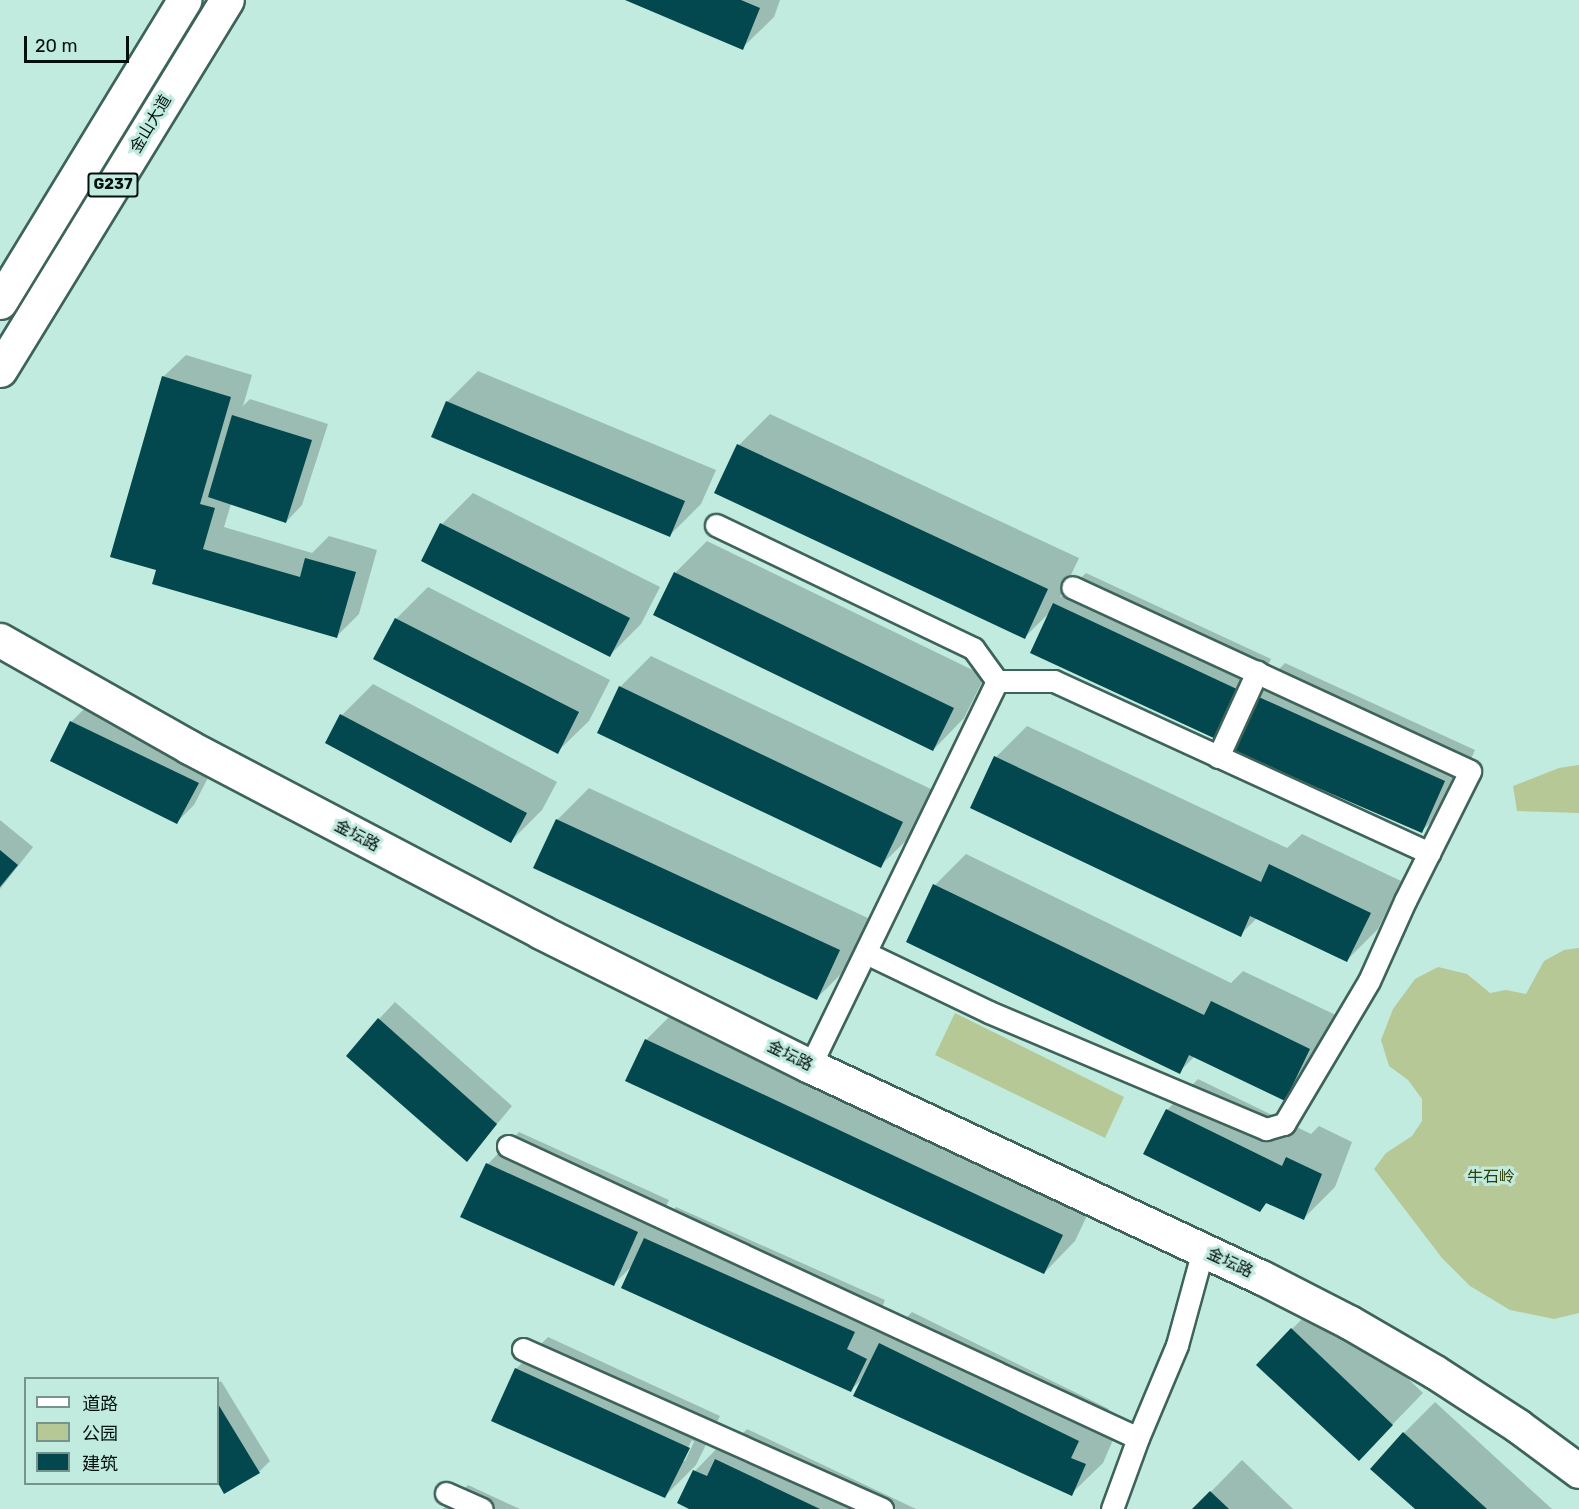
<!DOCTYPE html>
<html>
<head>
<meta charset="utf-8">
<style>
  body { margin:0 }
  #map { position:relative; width:1579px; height:1509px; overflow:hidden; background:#c2ebe0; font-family:Rubik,"Noto Sans SC",sans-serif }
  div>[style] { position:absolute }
  .green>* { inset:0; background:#b5c895 }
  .shadow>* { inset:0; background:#0003 }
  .building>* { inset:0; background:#02484e }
  .roads { filter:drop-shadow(2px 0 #3e635a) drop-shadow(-2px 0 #3e635a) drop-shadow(0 2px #3e635a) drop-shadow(0 -2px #3e635a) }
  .lane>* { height:21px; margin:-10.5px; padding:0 10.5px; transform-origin:10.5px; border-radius:10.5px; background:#fff }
  .secondary>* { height:33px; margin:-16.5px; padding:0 16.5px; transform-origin:16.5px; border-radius:16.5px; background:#fff }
  .highway>* { height:33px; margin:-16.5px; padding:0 16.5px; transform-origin:16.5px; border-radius:16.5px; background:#fff }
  span { translate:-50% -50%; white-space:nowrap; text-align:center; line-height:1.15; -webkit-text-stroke:6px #c2ebe0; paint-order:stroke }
  .shield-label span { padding:2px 4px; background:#c2ebe0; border:2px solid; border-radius:4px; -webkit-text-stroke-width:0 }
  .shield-label { font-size:15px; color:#03110e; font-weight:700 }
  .street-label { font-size:16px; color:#03110e }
  .park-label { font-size:16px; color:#303f07 }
  .legend { position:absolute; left:24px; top:1377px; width:195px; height:108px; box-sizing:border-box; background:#c2ebe0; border:2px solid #76948c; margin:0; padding:8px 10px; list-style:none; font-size:18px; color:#03110e }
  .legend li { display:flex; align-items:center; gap:12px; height:30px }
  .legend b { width:30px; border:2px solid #76948c }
  .scale { position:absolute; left:24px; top:36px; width:105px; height:27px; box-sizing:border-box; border:3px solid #03110e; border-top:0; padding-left:8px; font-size:18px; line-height:21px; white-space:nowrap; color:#03110e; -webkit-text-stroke:4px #c2ebe0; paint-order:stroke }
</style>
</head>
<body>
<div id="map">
  <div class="green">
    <div style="clip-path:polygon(1579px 765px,1579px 813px,1517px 811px,1513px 786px,1559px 768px)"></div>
    <div style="clip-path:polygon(1579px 948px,1579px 1313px,1554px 1319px,1510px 1310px,1470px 1286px,1442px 1258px,1374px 1169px,1386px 1153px,1412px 1136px,1422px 1121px,1422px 1099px,1408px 1080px,1389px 1066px,1381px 1040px,1393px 1009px,1415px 979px,1438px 967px,1467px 974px,1490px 993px,1506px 990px,1526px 994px,1544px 961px,1564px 950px)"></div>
    <div style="clip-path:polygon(955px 1013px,1124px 1097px,1105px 1138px,935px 1055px)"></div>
  </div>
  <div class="shadow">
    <div style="clip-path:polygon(629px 0,780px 0,774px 17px,742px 48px)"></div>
    <div style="clip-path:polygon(186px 355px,252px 375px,243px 406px,250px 399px,328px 424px,302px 505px,286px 522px,231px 504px,224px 527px,312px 553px,329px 536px,377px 550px,359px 614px,337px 636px,158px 569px,163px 377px)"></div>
    <div style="clip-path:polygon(478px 371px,716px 470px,701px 504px,670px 535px,447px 402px)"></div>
    <div style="clip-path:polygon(770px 414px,1079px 558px,1060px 598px,1086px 573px,1271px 659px,1256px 692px,1285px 663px,1475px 750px,1453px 800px,1422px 831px,1051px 611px,1025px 637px,739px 445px)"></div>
    <div style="clip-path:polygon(473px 493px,660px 587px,641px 624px,610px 655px,442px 524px)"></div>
    <div style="clip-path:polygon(707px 541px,985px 676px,964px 718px,933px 750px,675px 573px)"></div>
    <div style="clip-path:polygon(428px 587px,610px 680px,589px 721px,557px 752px,375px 658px,396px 619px)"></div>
    <div style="clip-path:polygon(651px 656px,933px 790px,912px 835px,880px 866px,620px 687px)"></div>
    <div style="clip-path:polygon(373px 684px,557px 782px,542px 810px,511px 841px,342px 715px)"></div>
    <div style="clip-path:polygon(88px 705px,214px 766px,194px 805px,177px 822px,71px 722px)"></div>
    <div style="clip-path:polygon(1027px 726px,1287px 848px,1302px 834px,1401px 881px,1378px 929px,1347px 960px,1257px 918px,1240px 935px,996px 757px)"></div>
    <div style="clip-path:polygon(589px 788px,870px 919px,848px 967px,817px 998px,557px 820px)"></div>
    <div style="clip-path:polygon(0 820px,33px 847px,0 889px)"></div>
    <div style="clip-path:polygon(966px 854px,1231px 983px,1243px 971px,1340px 1017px,1316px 1068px,1285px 1100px,1195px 1056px,1179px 1072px,935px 885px)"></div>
    <div style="clip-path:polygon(395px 1002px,512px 1106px,467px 1160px,379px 1019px)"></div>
    <div style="clip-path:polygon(678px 1008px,1093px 1203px,1075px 1241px,1044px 1273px,627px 1080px,647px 1039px)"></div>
    <div style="clip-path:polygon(1198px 1079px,1311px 1134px,1319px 1126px,1352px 1142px,1335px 1187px,1304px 1218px,1268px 1202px,1260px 1210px,1167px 1110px)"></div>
    <div style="clip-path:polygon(519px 1132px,669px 1200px,657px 1226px,676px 1207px,885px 1300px,878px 1317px,897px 1327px,912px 1312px,1109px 1409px,1102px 1427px,1116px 1433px,1103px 1463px,1071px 1494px,863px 1378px,850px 1391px,632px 1266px,614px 1284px,462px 1216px,488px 1164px)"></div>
    <div style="clip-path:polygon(1323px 1298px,1423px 1393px,1359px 1459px,1292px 1329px)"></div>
    <div style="clip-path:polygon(evenodd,548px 1337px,720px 1416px,696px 1465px,665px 1496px,493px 1420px,516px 1369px,548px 1337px,692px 1440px,694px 1442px,685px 1461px,681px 1461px,692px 1440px)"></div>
    <div style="clip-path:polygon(221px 1381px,270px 1461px,259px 1472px,225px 1492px,218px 1480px,218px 1383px)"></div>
    <div style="clip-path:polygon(1435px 1402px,1552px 1509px,1418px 1509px,1404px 1433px)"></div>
    <div style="clip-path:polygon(747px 1429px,916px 1509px,693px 1509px,679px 1502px,695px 1471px,726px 1439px,733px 1443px)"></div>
    <div style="clip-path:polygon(1242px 1460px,1293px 1509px,1194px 1509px)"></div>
    <div style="clip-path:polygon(468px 1485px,520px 1509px,443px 1509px)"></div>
  </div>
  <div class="building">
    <div style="clip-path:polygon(625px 0,741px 0,760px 8px,743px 50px)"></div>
    <div style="clip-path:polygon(162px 376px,231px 397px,200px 504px,215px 508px,203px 549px,300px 577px,305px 558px,356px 572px,337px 638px,152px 584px,156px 570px,110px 557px)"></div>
    <div style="clip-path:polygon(446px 401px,685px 501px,670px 537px,431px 437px)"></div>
    <div style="clip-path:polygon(232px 415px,312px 440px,286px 523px,208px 497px)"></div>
    <div style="clip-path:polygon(737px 444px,1048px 589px,1025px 639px,714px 493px)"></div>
    <div style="clip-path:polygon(440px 523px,630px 618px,610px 657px,421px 561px)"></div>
    <div style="clip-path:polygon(674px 572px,954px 708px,933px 751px,653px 615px)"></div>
    <div style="clip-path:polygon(1053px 603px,1241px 691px,1218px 740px,1030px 653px)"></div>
    <div style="clip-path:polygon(395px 618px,579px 712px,558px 754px,373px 659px)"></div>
    <div style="clip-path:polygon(619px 686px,903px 822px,881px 868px,597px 733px)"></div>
    <div style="clip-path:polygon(1252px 694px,1445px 781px,1422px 833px,1228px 749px)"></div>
    <div style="clip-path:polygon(340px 714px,527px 813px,511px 843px,325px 743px)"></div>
    <div style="clip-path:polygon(70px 721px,199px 783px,177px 824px,50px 761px)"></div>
    <div style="clip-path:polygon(994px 756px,1261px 882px,1269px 864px,1371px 913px,1347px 962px,1250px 916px,1241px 937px,970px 808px)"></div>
    <div style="clip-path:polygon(556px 819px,840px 950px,817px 1000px,533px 868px)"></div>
    <div style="clip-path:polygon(0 850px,18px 865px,0 887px)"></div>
    <div style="clip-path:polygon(933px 884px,1204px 1015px,1211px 1001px,1310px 1049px,1285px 1101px,1189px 1055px,1180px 1074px,906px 942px)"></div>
    <div style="clip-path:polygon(378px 1018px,497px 1124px,467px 1162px,346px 1056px)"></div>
    <div style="clip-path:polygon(645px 1039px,1063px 1235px,1044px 1274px,625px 1081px)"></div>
    <div style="clip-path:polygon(1166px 1109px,1282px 1166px,1286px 1157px,1322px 1174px,1304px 1220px,1266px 1203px,1260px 1212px,1143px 1154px)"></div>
    <div style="clip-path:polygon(486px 1163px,638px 1232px,614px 1286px,460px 1217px)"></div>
    <div style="clip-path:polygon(644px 1238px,855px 1332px,847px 1349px,867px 1359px,851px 1392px,621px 1288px)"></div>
    <div style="clip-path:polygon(1291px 1328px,1393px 1425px,1359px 1461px,1256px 1365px)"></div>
    <div style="clip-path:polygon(879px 1343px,1079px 1441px,1071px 1458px,1086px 1464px,1072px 1496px,853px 1396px)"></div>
    <div style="clip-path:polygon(515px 1368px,690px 1448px,665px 1498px,491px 1421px)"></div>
    <div style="clip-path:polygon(218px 1404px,260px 1473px,224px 1494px,218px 1483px)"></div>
    <div style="clip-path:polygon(1403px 1432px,1487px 1509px,1415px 1509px,1370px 1469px)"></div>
    <div style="clip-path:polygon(715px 1459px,820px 1509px,689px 1509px,677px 1503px,693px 1470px,707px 1476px)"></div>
    <div style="clip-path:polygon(1210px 1491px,1229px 1509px,1192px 1509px)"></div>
  </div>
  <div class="roads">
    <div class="lane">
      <div style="left:716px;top:525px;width:285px;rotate:25.6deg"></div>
      <div style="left:973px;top:648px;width:41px;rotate:54deg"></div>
      <div style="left:997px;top:681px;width:428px;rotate:115.9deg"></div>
      <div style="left:997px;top:681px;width:57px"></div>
      <div style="left:1054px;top:681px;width:413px;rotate:24.6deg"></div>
      <div style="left:1218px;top:757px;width:94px;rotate:-65.4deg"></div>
      <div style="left:866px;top:953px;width:136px;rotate:25.6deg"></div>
      <div style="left:989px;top:1012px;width:301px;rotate:22.9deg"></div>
      <div style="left:1266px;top:1129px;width:19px;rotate:-16deg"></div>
      <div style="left:1284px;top:1124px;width:166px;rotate:-59.3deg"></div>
      <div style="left:1369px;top:981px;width:88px;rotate:-65.8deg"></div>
      <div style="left:1405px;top:901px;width:145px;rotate:-63.4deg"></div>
      <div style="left:1470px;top:771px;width:438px;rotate:-155.2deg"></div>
      <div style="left:508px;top:1146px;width:694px;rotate:24.87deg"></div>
      <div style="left:1138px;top:1438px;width:76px;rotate:110.1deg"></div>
      <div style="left:523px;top:1349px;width:393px;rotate:24deg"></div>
      <div style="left:1138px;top:1438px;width:101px;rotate:-67.2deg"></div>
      <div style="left:1177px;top:1345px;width:98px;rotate:-74.7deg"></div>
      <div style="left:446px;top:1493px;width:39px;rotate:24deg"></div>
    </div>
    <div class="secondary">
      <div style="left:0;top:640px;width:217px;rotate:29.5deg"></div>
      <div style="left:189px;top:747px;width:398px;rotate:27.7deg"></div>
      <div style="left:541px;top:932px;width:301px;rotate:26.5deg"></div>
      <div style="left:810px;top:1066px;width:498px;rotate:25.1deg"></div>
      <div style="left:1261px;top:1277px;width:99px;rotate:27.1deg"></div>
      <div style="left:1349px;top:1322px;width:99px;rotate:30.2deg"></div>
      <div style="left:1435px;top:1372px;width:99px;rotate:33deg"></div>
      <div style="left:1518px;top:1426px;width:76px;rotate:36.4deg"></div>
    </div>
    <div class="highway">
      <div style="left:0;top:302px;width:354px;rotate:-58.6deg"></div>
      <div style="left:0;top:370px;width:434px;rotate:-58.5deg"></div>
    </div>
  </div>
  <div class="shield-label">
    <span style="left:113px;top:185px">G237</span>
  </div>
  <div class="street-label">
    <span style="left:151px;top:124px;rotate:-59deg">金山大道</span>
    <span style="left:357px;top:836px;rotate:28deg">金坛路</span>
    <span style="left:790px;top:1056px;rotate:26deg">金坛路</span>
    <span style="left:1230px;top:1263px;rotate:25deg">金坛路</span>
  </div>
  <div class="park-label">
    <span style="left:1491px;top:1177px">牛石岭</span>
  </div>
  <ul class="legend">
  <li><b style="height:8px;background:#fff"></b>道路</li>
  <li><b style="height:16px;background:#b5c895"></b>公园</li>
  <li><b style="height:16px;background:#02484e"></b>建筑</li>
  </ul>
  <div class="scale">20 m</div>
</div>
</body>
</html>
